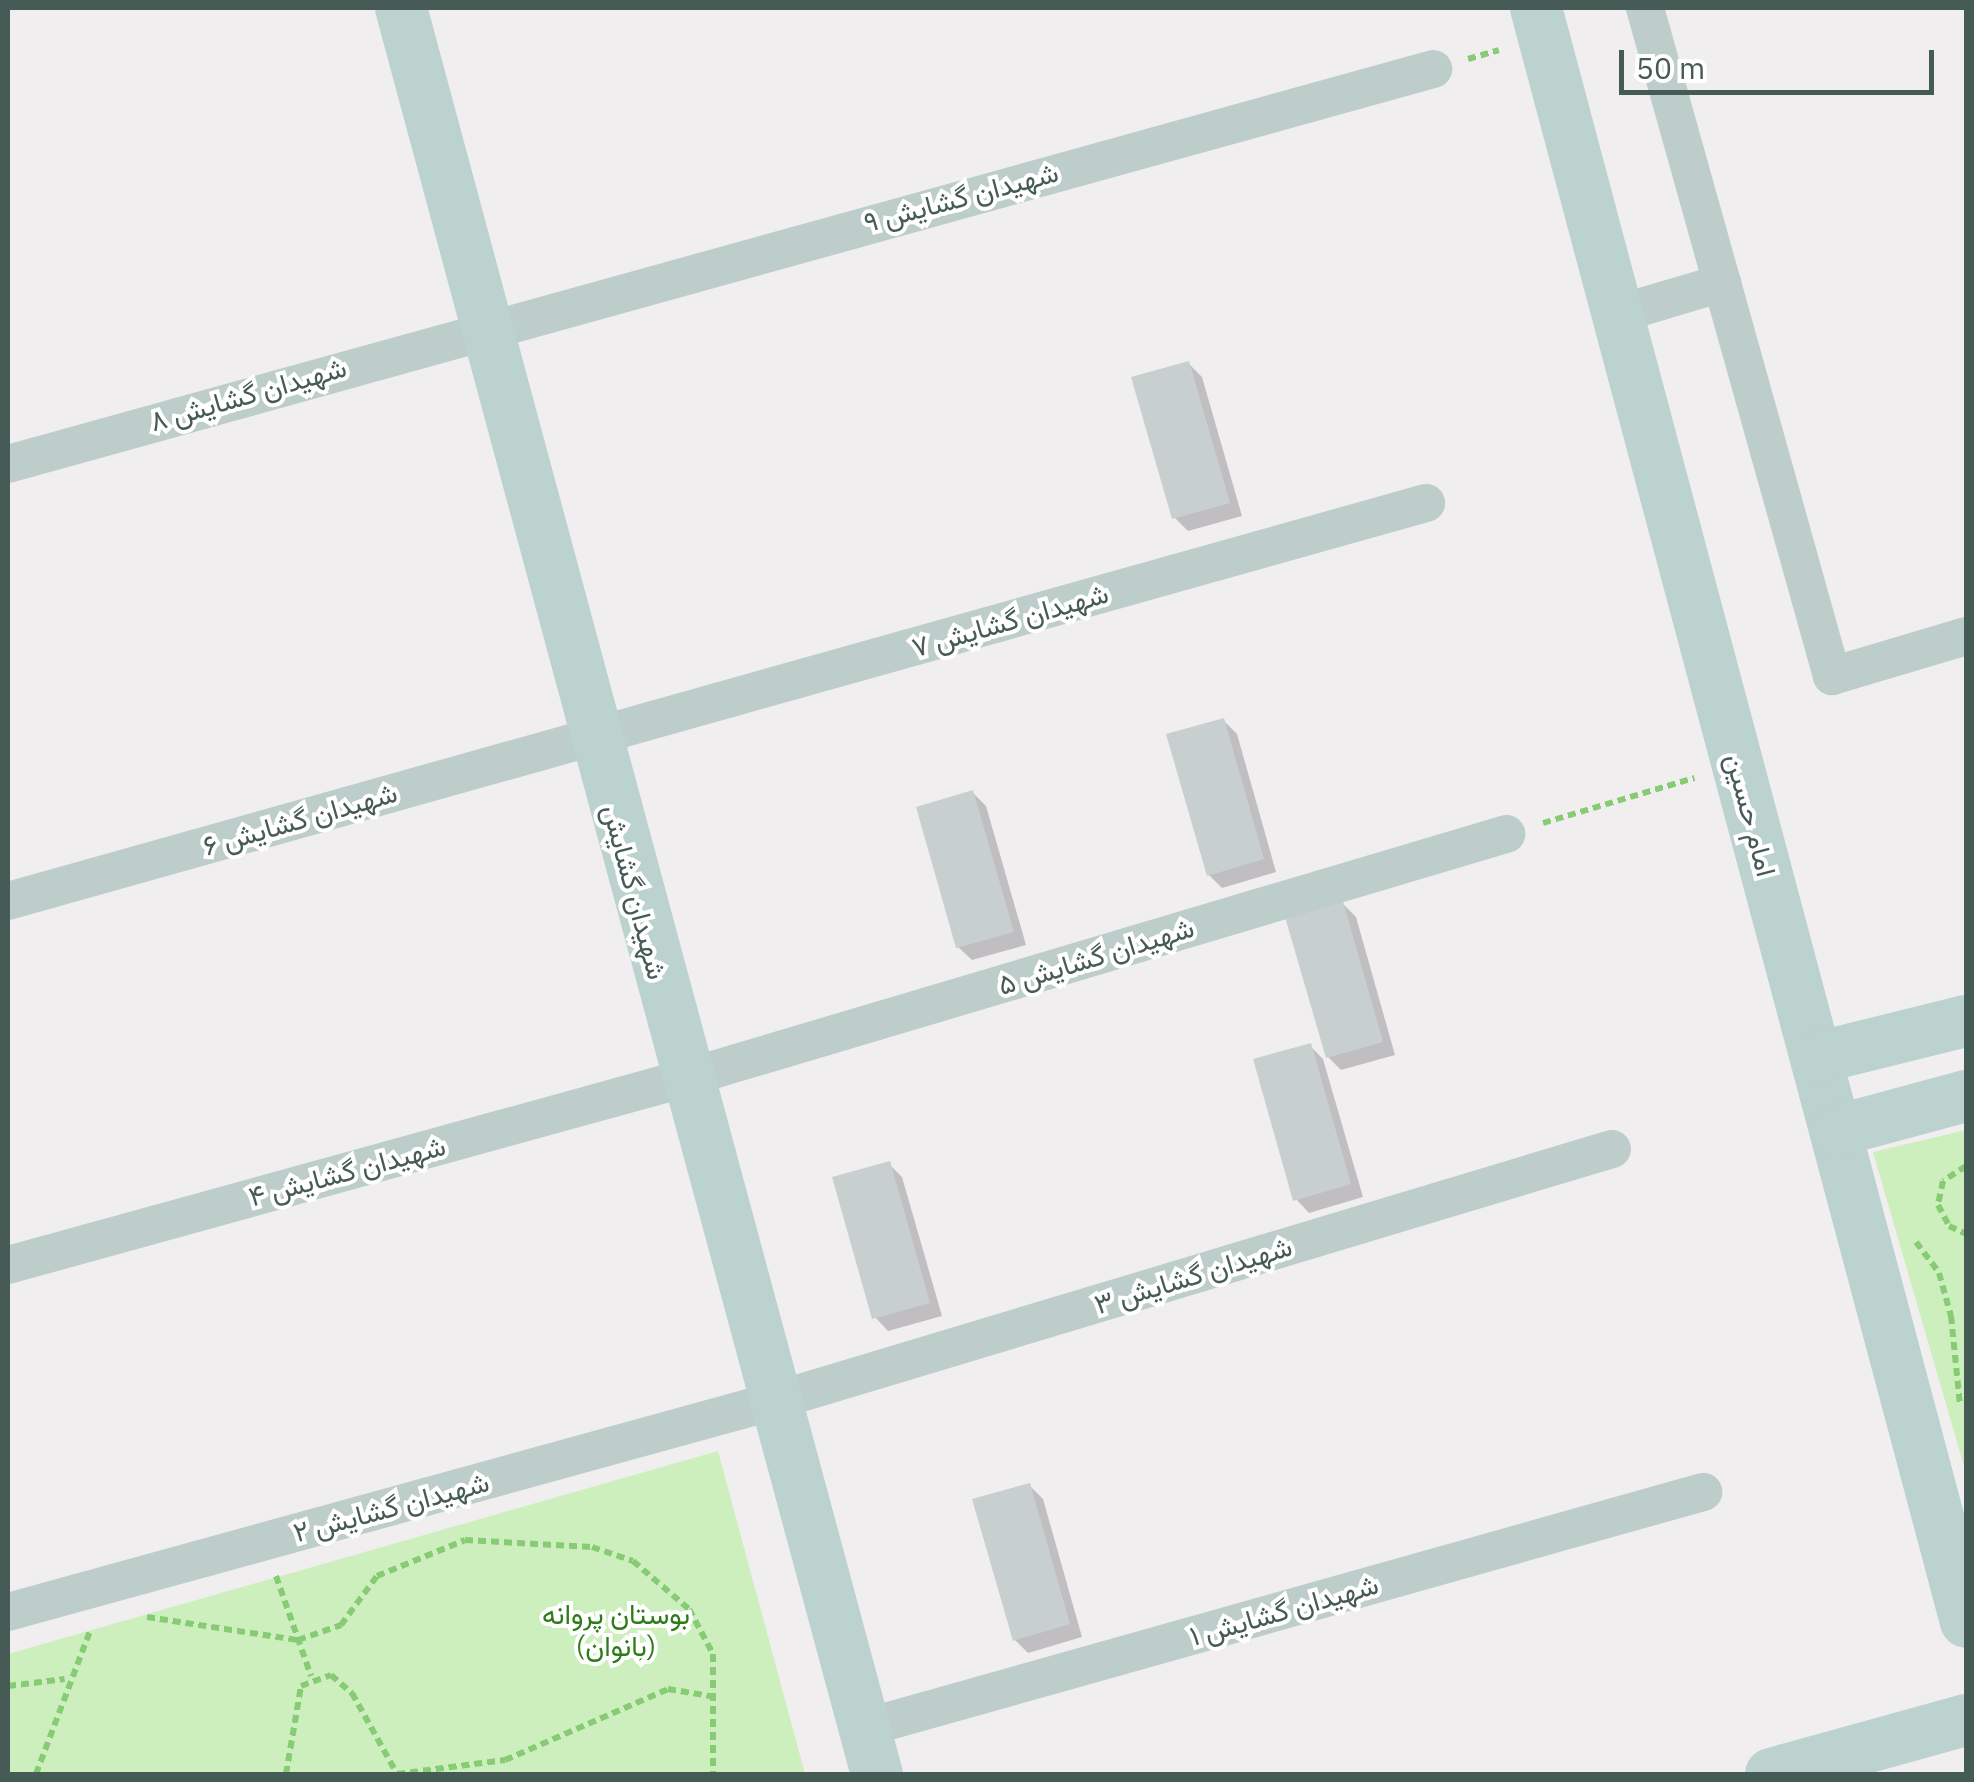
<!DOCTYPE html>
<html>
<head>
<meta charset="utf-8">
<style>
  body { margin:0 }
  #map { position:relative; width:1974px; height:1782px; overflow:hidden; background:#f1eef0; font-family:"IBM Plex Sans",Vazirmatn,sans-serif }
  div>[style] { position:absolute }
  .green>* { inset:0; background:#cdeebd }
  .shadow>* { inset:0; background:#0003 }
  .building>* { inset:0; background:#c8d0cf }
  .path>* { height:6px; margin-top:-3px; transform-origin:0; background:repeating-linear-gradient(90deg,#87cc75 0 8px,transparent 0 13px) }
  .street>* { height:38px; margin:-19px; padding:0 19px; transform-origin:19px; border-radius:19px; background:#bdcdc9 }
  .secondary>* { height:52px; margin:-26px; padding:0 26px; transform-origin:26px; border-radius:26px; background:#bcd2ce }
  span { translate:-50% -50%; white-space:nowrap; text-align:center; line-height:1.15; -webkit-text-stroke:8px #fff; paint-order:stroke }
  .street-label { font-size:28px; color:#475b56 }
  .park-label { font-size:28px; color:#2e7c18 }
  .frame { position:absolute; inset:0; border:10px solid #475b56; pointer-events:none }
  .scale { position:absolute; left:1619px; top:50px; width:315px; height:45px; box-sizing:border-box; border:5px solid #475b56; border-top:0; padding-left:12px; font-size:30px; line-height:35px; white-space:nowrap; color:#475b56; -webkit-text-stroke:8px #fff; paint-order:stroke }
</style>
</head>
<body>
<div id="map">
  <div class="green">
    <div style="clip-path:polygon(1966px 1130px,1966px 1473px,1873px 1152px)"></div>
    <div style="clip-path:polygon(718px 1451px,805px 1774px,8px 1774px,8px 1654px)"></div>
  </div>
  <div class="shadow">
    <div style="clip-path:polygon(1189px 364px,1202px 377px,1242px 516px,1188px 531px,1174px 517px)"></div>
    <div style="clip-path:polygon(1223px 720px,1237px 734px,1276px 872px,1222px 888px,1209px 875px)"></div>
    <div style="clip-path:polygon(973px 793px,986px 806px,1026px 945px,972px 960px,958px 947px)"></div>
    <div style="clip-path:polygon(1342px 903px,1356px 917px,1395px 1055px,1341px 1070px,1328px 1057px)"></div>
    <div style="clip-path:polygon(1310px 1046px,1323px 1059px,1363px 1197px,1309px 1213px,1296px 1199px)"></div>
    <div style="clip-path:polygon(889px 1164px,902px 1177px,942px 1316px,888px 1331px,875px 1317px)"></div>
    <div style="clip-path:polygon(1029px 1485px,1043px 1499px,1082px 1637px,1028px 1653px,1015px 1640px)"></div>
  </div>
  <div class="building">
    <div style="clip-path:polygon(1189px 361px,1230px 503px,1172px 519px,1131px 377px)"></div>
    <div style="clip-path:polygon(1224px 718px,1264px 859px,1207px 876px,1166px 734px)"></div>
    <div style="clip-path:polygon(973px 790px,1014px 932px,956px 948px,916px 807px)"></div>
    <div style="clip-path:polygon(1343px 901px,1383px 1042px,1326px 1058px,1285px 917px)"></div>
    <div style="clip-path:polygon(1311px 1043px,1351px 1184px,1293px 1201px,1253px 1059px)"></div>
    <div style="clip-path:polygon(890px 1161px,930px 1303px,872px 1319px,832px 1177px)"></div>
    <div style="clip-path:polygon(1030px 1483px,1070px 1624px,1013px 1641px,972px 1499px)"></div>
  </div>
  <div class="path">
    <div style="left:1468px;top:59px;width:32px;rotate:-16deg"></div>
    <div style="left:1543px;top:823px;width:158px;rotate:-16.6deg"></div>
    <div style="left:1966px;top:1166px;width:27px;rotate:147deg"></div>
    <div style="left:1943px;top:1181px;width:25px;rotate:102deg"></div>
    <div style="left:1938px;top:1205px;width:24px;rotate:62deg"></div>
    <div style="left:1949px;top:1226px;width:19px;rotate:25deg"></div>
    <div style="left:1916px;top:1242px;width:39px;rotate:53deg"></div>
    <div style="left:1939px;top:1273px;width:45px;rotate:74.4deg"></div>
    <div style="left:1951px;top:1316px;width:89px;rotate:84.2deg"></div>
    <div style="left:276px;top:1576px;width:106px;rotate:70.7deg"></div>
    <div style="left:147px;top:1617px;width:153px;rotate:8.7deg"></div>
    <div style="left:298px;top:1640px;width:46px;rotate:-19.2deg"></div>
    <div style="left:341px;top:1625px;width:61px;rotate:-53.7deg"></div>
    <div style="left:377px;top:1576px;width:95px;rotate:-22.2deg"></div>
    <div style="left:465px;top:1540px;width:127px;rotate:3.2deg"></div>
    <div style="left:592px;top:1547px;width:43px;rotate:18.9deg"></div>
    <div style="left:633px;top:1561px;width:74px;rotate:40.6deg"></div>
    <div style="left:689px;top:1609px;width:51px;rotate:61.9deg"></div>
    <div style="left:713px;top:1654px;width:120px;rotate:90deg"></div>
    <div style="left:8px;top:1686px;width:57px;rotate:-7deg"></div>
    <div style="left:36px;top:1774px;width:153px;rotate:-69.3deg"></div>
    <div style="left:286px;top:1774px;width:89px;rotate:-80.3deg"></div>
    <div style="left:301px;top:1686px;width:32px;rotate:-20deg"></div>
    <div style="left:331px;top:1675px;width:28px;rotate:41deg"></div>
    <div style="left:352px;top:1693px;width:93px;rotate:60.9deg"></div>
    <div style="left:397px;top:1774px;width:109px;rotate:-7.4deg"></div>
    <div style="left:505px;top:1760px;width:178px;rotate:-23.5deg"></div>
    <div style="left:668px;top:1689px;width:43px;rotate:9.5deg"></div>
  </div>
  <div class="street">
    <div style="left:1645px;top:8px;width:694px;rotate:74.36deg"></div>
    <div style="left:1832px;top:676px;width:140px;rotate:-16.6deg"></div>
    <div style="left:1618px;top:314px;width:109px;rotate:-16.6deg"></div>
    <div style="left:8px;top:464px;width:1479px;rotate:-15.49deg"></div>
    <div style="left:8px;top:901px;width:1473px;rotate:-15.68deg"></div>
    <div style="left:8px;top:1265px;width:703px;rotate:-15.42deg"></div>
    <div style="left:686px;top:1078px;width:856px;rotate:-16.57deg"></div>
    <div style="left:8px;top:1612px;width:795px;rotate:-15.4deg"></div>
    <div style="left:774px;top:1401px;width:875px;rotate:-16.74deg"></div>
    <div style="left:864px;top:1728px;width:872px;rotate:-15.71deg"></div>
  </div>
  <div class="secondary">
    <div style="left:401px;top:8px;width:1829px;rotate:74.92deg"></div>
    <div style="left:1536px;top:8px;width:1670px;rotate:75.08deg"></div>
    <div style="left:1816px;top:1058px;width:154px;rotate:-13.9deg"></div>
    <div style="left:1836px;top:1131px;width:135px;rotate:-15.1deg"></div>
    <div style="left:1771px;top:1774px;width:202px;rotate:-15.5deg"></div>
  </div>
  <div class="street-label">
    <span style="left:961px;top:197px;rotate:-15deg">شهیدان گشایش ۹</span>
    <span style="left:248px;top:394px;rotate:-16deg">شهیدان گشایش ۸</span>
    <span style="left:1010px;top:620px;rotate:-16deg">شهیدان گشایش ۷</span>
    <span style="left:1751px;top:815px;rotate:75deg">امام حسین</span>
    <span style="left:300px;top:819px;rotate:-16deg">شهیدان گشایش ۶</span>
    <span style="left:635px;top:892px;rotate:75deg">شهیدان گشایش</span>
    <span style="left:1096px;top:956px;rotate:-17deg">شهیدان گشایش ۵</span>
    <span style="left:347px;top:1171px;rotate:-15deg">شهیدان گشایش ۴</span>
    <span style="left:1193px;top:1275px;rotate:-17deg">شهیدان گشایش ۳</span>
    <span style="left:391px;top:1507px;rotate:-15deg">شهیدان گشایش ۲</span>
    <span style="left:1284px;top:1610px;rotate:-16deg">شهیدان گشایش ۱</span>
  </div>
  <div class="park-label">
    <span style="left:616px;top:1630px">بوستان پروانه<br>(بانوان)</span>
  </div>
  <div class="frame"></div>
  <div class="scale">50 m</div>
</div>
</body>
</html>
